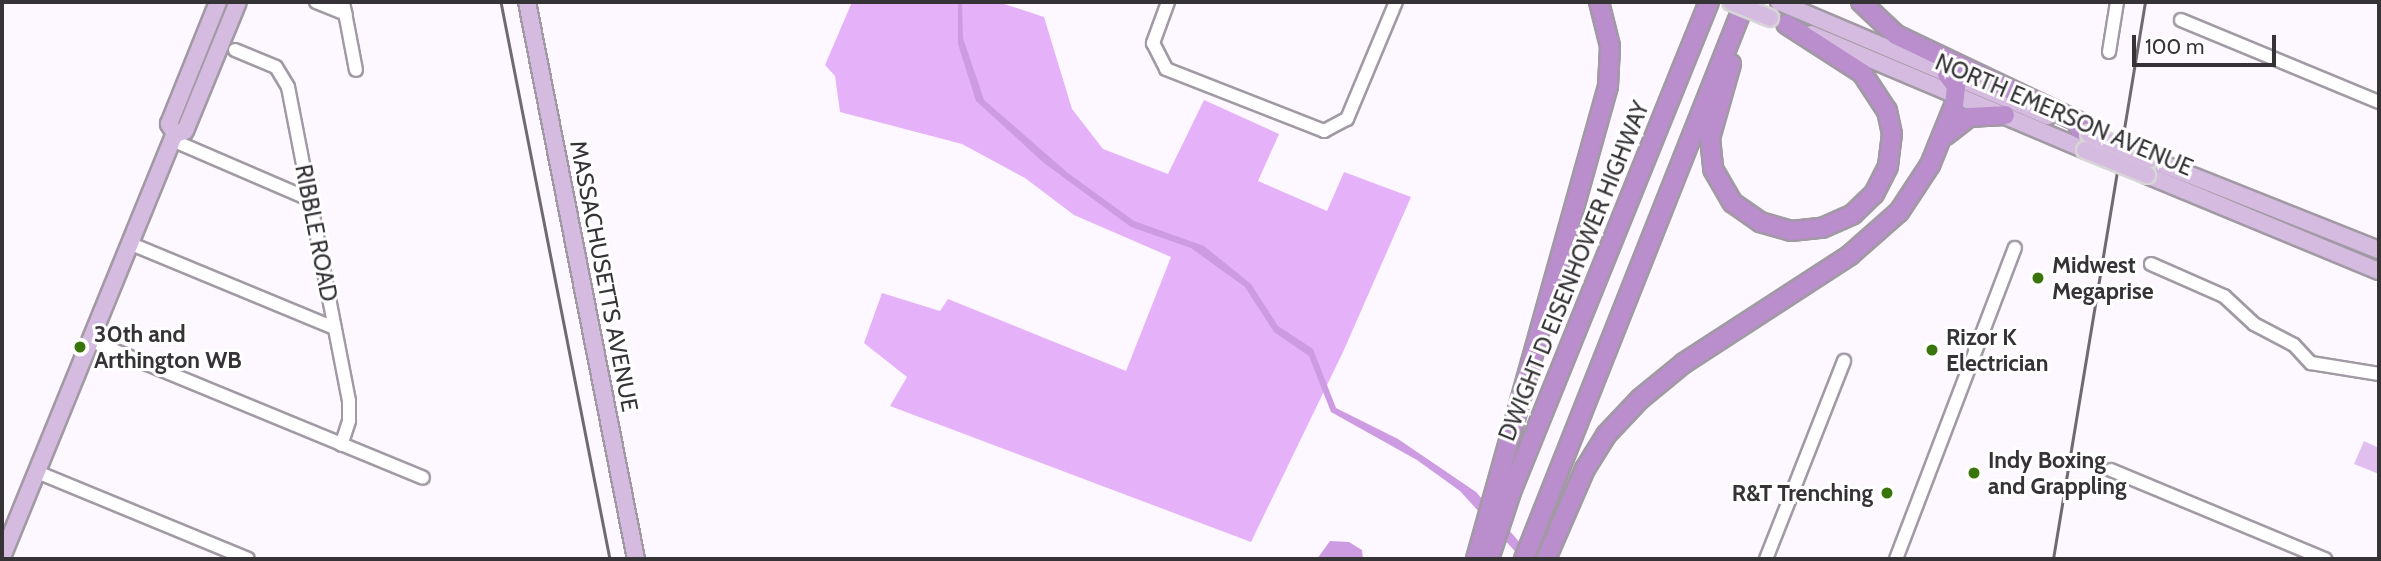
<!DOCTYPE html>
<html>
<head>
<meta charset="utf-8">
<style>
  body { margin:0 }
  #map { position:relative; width:2381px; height:561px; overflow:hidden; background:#fdf8ff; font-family:Cabin,sans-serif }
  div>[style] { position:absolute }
  .green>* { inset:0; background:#e0beee }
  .forest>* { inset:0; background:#e5b2f9 }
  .water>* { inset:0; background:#cc9be1 }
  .roads { filter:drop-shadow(2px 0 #a19aa4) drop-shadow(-2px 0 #a19aa4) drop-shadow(0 2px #a19aa4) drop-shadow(0 -2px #a19aa4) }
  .minor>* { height:12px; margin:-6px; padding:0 6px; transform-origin:6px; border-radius:6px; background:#fff }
  .major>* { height:16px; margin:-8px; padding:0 8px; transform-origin:8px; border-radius:8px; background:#d6bbe0 }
  .highway>* { height:18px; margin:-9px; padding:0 9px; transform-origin:9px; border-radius:9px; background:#ba8dcc }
  .rail>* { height:2.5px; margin:-1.25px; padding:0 1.25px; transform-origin:1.25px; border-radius:1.25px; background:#6e6a6f }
  .bridges { filter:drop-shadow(2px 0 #d7d6d7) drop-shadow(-2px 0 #d7d6d7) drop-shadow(0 2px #d7d6d7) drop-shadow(0 -2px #d7d6d7) }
  .major-bridge>* { height:16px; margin:-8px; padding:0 8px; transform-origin:8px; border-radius:8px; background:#d6bbe0 }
  .dots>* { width:19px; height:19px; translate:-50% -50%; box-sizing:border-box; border:4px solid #fff; border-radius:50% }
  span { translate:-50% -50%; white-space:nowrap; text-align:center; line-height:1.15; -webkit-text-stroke:6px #fff; paint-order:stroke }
  .street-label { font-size:23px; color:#363337 }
  .poi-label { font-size:23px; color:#363337; font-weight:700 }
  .left { translate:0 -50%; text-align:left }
  .right { translate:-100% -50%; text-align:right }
  .frame { position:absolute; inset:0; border:4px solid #363337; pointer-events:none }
  .scale { position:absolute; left:2132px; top:35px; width:144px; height:32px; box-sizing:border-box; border:4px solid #363337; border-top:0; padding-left:9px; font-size:21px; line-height:24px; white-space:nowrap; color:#363337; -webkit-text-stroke:5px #fff; paint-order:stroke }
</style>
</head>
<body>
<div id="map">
  <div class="green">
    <div style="clip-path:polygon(2364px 441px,2379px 448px,2379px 474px,2354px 464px)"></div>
  </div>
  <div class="forest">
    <div style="clip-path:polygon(852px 2px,998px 2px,1044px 17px,1072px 109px,1103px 149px,1168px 174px,1204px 100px,1279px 134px,1258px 181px,1327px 211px,1344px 172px,1411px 197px,1343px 352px,1251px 542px,890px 406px,907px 377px,864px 343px,882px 293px,940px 311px,948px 299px,1126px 371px,1171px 257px,1074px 215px,1025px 178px,962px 144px,840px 112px,835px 76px,825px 65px)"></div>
  </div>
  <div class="water">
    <div style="clip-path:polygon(958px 2px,962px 2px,963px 38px,984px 100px,1068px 173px,1134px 221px,1204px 246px,1251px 284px,1278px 326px,1313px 349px,1336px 408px,1398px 439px,1476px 492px,1534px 559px,1522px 559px,1460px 491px,1417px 460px,1331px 412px,1309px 356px,1274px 332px,1245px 287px,1191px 248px,1131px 227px,1044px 163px,976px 101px,958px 44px)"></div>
    <div style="clip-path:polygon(1330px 541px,1349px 542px,1362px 550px,1363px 559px,1317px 559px)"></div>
  </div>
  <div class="roads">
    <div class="minor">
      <div style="left:316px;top:2px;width:32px;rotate:22deg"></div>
      <div style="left:343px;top:2px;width:69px;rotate:79.2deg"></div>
      <div style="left:1168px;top:2px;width:44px;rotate:110.1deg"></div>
      <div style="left:1153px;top:43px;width:29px;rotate:63deg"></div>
      <div style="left:1166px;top:69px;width:170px;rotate:21.4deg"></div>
      <div style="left:1324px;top:131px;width:26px;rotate:-28deg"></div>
      <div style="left:1347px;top:119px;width:127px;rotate:-67.3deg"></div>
      <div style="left:2181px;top:20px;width:214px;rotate:22.5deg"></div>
      <div style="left:235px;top:50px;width:44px;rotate:22.5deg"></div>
      <div style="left:276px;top:67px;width:23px;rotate:59deg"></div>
      <div style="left:288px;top:87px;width:320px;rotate:79deg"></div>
      <div style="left:349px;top:401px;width:20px;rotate:90deg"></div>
      <div style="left:349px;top:421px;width:25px;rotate:108deg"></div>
      <div style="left:2109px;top:52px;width:51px;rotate:-80.9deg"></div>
      <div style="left:172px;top:140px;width:149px;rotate:23.3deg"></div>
      <div style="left:129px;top:243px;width:222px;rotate:22.5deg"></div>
      <div style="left:2151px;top:264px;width:80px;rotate:23.7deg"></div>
      <div style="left:2224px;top:296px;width:41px;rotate:43deg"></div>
      <div style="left:2254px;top:324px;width:45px;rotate:27.7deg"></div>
      <div style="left:2294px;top:345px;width:25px;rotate:47deg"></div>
      <div style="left:2311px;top:363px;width:69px;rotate:9.2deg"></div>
      <div style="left:89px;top:340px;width:361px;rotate:22.4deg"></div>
      <div style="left:2111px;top:470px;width:232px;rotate:22.6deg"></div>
      <div style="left:37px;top:472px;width:228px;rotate:22.4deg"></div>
      <div style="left:1766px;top:559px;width:213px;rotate:-68.5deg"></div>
      <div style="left:1896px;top:559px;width:333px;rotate:-69.1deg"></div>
    </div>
    <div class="major">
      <div style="left:527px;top:2px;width:568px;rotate:78.93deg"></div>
      <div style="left:1779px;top:2px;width:292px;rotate:23deg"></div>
      <div style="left:1811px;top:34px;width:298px;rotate:22.9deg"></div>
      <div style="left:175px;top:134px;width:10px;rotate:-17deg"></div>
      <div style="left:185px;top:131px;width:139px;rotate:-67.7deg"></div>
      <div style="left:175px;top:134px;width:12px;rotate:-121deg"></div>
      <div style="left:169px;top:124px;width:131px;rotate:-68.1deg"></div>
      <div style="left:2150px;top:159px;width:246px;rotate:21.7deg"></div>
      <div style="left:2147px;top:175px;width:251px;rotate:22.5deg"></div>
      <div style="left:2px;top:557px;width:457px;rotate:-67.8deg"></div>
    </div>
    <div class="highway">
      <div style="left:1861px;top:2px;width:48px;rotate:43.3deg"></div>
      <div style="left:1896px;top:35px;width:200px;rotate:25.4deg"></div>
      <div style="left:2077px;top:121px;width:9px;rotate:72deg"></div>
      <div style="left:1731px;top:64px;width:77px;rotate:105.8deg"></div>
      <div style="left:1710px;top:138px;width:31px;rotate:84deg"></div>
      <div style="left:1713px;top:169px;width:39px;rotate:60deg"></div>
      <div style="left:1733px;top:203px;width:33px;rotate:35deg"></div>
      <div style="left:1760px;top:222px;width:32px;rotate:16deg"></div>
      <div style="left:1791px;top:231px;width:31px;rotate:-6deg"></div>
      <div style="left:1822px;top:228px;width:34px;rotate:-24deg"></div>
      <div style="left:1853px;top:214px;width:29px;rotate:-44deg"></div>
      <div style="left:1874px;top:194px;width:31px;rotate:-63deg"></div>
      <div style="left:1888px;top:166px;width:32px;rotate:-83deg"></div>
      <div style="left:1892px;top:134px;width:24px;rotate:-102deg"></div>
      <div style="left:1887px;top:111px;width:45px;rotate:-123.3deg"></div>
      <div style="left:1862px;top:73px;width:90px;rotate:-147.2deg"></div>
      <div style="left:1946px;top:135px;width:29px;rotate:-38deg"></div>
      <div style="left:1969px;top:117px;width:36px;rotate:-3deg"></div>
      <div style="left:1476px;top:559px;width:491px;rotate:-74.4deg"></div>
      <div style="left:1608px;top:86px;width:40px;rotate:-87.1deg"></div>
      <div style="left:1610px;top:46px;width:45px;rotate:-104deg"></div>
      <div style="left:1489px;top:559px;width:71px;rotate:-71.8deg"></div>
      <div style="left:1511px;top:492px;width:528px;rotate:-68deg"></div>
      <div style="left:1524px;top:559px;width:599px;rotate:-68.36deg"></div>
      <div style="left:1546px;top:559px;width:98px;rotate:-66.6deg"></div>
      <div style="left:1585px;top:469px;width:40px;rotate:-58deg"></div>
      <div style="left:1606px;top:435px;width:50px;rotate:-46.6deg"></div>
      <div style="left:1640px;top:399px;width:57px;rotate:-39.3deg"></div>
      <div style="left:1684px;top:363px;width:198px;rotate:-33deg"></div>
      <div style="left:1850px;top:255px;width:65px;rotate:-41.3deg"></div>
      <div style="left:1899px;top:212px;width:56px;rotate:-56.6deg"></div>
      <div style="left:1930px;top:165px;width:64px;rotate:-67.9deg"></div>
      <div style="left:1954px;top:106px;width:20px;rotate:-84deg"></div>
      <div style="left:1956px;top:86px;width:15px;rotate:-127deg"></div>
    </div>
  </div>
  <div class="rail">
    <div style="left:501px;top:2px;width:568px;rotate:78.93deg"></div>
    <div style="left:2053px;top:559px;width:565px;rotate:-80.62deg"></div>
  </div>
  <div class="bridges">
    <div class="major-bridge">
      <div style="left:1731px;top:2px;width:42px;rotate:22.3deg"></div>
      <div style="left:2089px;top:134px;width:66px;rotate:22.3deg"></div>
      <div style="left:2085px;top:150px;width:67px;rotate:22deg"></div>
    </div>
  </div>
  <div class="dots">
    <div style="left:2038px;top:278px;background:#3a750b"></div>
    <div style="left:80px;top:347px;background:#3a750b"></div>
    <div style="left:1932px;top:350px;background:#3a750b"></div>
    <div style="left:1974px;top:473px;background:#3a750b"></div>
    <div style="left:1887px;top:493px;background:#3a750b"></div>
  </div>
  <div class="street-label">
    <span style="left:2064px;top:115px;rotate:23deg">NORTH EMERSON AVENUE</span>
    <span style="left:316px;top:233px;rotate:79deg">RIBBLE ROAD</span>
    <span style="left:1574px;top:271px;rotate:-68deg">DWIGHT D EISENHOWER HIGHWAY</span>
    <span style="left:604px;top:276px;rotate:79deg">MASSACHUSETTS AVENUE</span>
  </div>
  <div class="poi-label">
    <span class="left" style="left:2052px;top:278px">Midwest<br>Megaprise</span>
    <span class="left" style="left:94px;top:347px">30th and<br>Arthington WB</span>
    <span class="left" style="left:1946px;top:350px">Rizor K<br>Electrician</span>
    <span class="left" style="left:1988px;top:473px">Indy Boxing<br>and Grappling</span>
    <span class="right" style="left:1873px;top:493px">R&amp;T Trenching</span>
  </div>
  <div class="frame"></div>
  <div class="scale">100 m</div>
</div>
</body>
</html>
